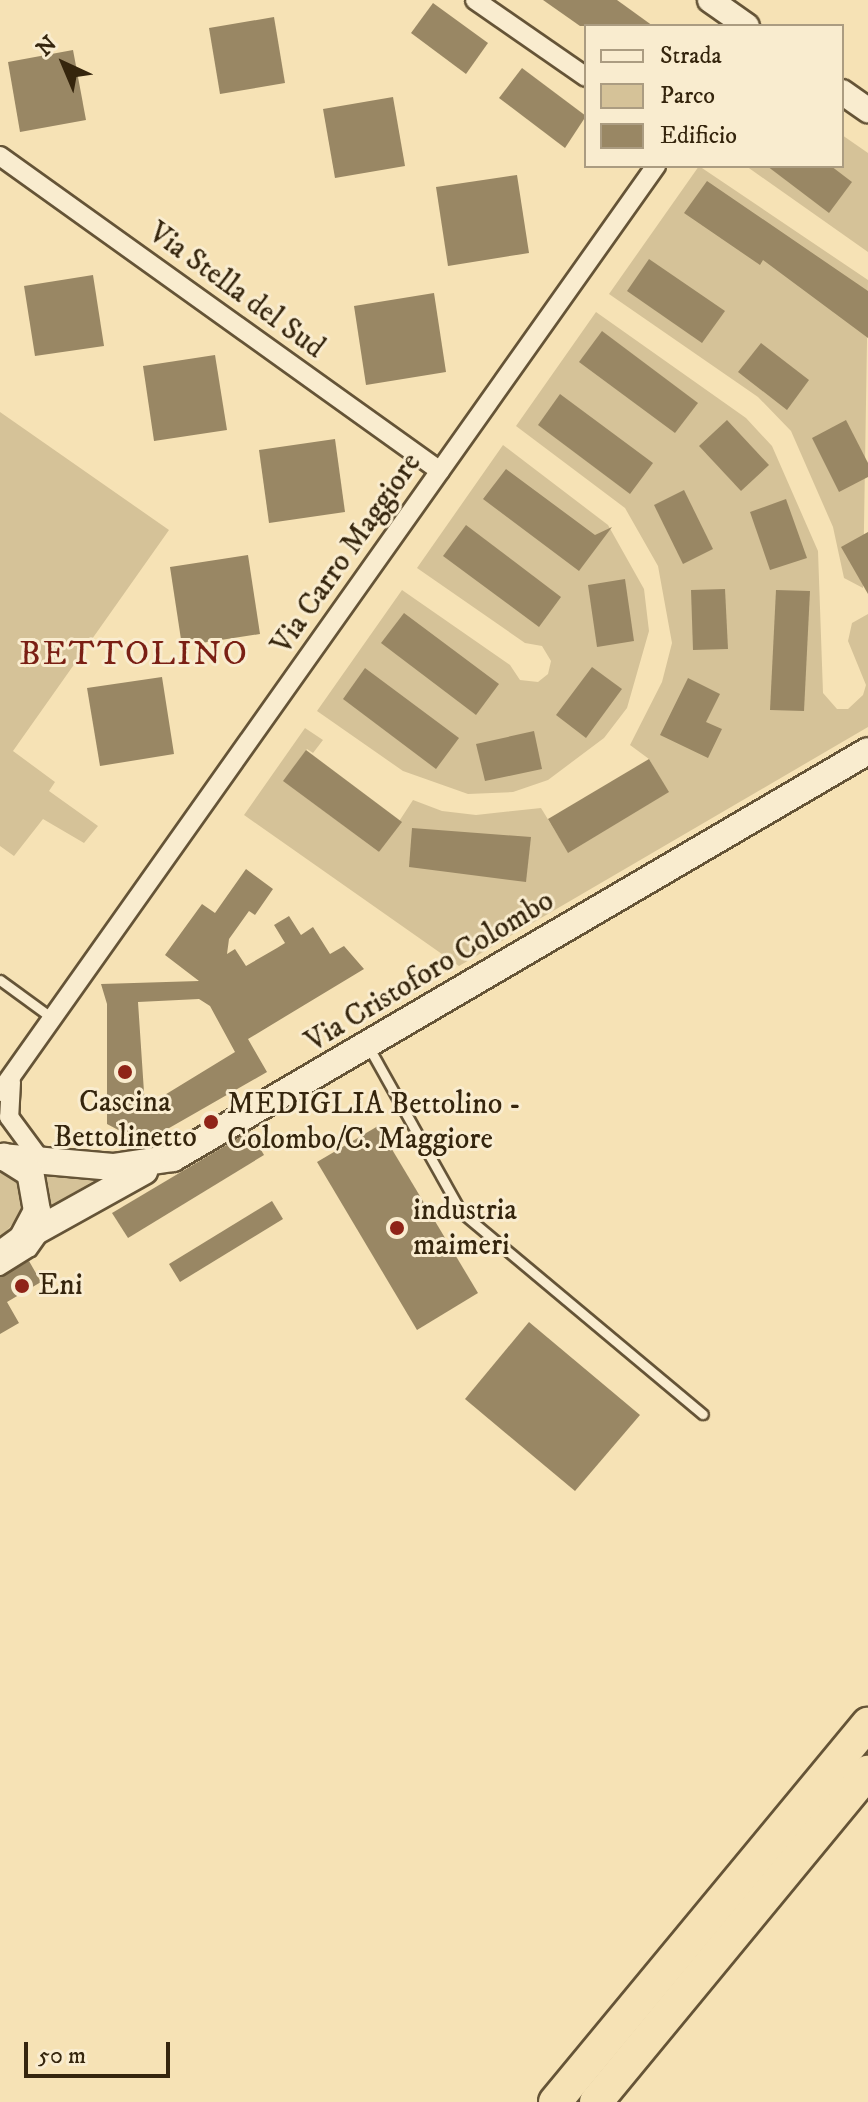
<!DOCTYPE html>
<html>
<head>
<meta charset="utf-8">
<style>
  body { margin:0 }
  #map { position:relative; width:868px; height:2102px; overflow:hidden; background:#f6e2b5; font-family:"IM FELL DW Pica",serif }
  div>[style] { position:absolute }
  .green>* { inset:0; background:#d5c298 }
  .building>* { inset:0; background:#998764 }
  .roads { filter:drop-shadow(2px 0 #655437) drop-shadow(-2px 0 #655437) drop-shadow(0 2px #655437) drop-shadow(0 -2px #655437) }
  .service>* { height:9px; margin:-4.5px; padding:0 4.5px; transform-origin:4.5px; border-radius:4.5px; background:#f9eccf }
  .minor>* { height:18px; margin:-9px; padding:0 9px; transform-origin:9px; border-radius:9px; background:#f9eccf }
  .tertiary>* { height:24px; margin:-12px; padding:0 12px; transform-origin:12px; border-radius:12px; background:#f9eccf }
  .secondary>* { height:26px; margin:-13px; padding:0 13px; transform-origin:13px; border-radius:13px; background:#f9eccf }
  .trunk>* { height:32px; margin:-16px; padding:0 16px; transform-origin:16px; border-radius:16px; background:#f6e2b5 }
  .dots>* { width:22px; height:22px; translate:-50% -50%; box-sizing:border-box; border:4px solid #f9eccf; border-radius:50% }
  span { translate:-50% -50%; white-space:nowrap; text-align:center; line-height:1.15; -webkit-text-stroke:6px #f9eccf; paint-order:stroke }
  .street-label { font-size:30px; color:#35250d }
  .poi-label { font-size:30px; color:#35250d }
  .left { translate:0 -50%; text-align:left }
  .quarter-label { font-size:34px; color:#7a1f14; letter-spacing:2px }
  .legend { position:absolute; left:584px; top:24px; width:260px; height:144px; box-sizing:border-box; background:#f9eccf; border:2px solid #ab9c81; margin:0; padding:10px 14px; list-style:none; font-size:24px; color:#35250d }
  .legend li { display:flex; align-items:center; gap:16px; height:40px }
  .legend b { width:40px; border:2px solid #ab9c81 }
  .north { position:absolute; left:24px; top:24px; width:80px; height:80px; -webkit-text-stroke:6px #f9eccf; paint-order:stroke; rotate:316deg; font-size:22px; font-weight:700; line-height:32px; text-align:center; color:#35250d }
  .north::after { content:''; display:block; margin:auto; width:28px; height:36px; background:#35250d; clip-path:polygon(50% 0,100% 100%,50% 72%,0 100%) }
  .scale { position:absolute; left:24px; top:2042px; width:146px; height:36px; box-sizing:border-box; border:4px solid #35250d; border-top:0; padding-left:10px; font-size:24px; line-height:28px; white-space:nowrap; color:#35250d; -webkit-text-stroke:6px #f9eccf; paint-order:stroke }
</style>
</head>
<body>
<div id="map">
  <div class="green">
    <div style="clip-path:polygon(842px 135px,868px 153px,868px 252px,746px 166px,842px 166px)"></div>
    <div style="clip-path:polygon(699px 166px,868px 280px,863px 588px,844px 578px,833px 527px,791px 431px,758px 397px,609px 294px)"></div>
    <div style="clip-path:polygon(596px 312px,746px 418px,772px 446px,818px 551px,823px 693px,837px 709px,848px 709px,863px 695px,866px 685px,848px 641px,852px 623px,868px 614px,868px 727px,459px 966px,244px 815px,305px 728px,323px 740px,313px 753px,307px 749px,284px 781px,379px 852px,413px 800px,442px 811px,476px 815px,541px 808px,568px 852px,668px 792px,649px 759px,630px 745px,662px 682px,672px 643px,658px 566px,625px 508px,516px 426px)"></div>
    <div style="clip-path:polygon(0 412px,169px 530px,13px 751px,55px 782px,49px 791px,98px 826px,84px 843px,43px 819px,14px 856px,0 846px)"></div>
    <div style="clip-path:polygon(503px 445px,608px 525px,644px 589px,649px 631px,627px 708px,604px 738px,548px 780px,513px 792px,468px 794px,403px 771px,317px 711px,402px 590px,510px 665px,520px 680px,538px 682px,548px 674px,551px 661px,542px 646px,525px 643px,417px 568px)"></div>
    <div style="clip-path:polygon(0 1170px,19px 1183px,24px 1210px,0 1239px)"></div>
    <div style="clip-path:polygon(42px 1170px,105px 1174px,51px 1206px)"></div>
  </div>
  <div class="building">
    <div style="clip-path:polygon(543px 0,617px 0,653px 26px,580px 26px)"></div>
    <div style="clip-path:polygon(433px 3px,488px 43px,466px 74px,411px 33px)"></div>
    <div style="clip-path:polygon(274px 17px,285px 83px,220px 94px,209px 28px)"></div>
    <div style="clip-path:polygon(73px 50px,86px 120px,20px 132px,8px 62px)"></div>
    <div style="clip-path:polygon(522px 68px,586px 116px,565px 148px,499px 98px)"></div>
    <div style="clip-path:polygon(393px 97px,405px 166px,335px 178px,323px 109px)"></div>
    <div style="clip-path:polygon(767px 166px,831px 166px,852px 182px,829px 213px)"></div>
    <div style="clip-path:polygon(517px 175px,529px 253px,448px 266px,436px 187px)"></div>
    <div style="clip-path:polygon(707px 181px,868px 291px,868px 338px,763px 260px,760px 265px,684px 213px)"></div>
    <div style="clip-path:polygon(649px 259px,725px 311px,702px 343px,627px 291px)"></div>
    <div style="clip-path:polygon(93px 275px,104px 346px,35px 356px,24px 286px)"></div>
    <div style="clip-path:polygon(434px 293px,446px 372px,366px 385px,354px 306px)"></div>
    <div style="clip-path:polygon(602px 331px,698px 403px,675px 433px,579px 362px)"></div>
    <div style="clip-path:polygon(761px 343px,809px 380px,787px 410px,738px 372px)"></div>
    <div style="clip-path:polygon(215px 355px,227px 430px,154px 441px,143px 366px)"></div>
    <div style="clip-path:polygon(560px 394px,653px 463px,630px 494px,538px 425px)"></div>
    <div style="clip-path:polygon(727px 420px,769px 465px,741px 491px,699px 446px)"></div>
    <div style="clip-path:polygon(846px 420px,868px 463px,868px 477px,839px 492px,812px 438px)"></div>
    <div style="clip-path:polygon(335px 439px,345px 512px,269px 523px,259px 450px)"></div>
    <div style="clip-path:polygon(506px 469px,595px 535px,612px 527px,579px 571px,483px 499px)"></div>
    <div style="clip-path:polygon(684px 490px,713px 549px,683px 564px,654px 505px)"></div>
    <div style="clip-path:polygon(786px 499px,807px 558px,770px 570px,750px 512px)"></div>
    <div style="clip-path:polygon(466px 525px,561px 597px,539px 627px,443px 556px)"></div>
    <div style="clip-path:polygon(868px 532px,868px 594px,841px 547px)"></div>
    <div style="clip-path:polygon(248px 555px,260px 634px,182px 646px,170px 567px)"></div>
    <div style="clip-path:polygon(625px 579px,634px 641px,597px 647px,588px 585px)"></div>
    <div style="clip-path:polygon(725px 589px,728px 649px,693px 650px,691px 590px)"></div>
    <div style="clip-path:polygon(776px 590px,810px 591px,804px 711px,770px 710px)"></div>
    <div style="clip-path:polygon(404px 613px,499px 684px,476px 715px,381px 643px)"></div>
    <div style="clip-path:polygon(592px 667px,622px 689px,586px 738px,556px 715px)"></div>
    <div style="clip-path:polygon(365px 668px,459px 738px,436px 769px,343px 699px)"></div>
    <div style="clip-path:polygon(162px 677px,174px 754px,100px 766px,87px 688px)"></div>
    <div style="clip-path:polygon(688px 678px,720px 694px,706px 722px,722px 729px,708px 758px,660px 735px)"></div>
    <div style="clip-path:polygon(534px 731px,542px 769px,485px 781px,476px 744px)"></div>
    <div style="clip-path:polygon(306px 750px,402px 822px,379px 852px,283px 781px)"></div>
    <div style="clip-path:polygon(649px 759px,669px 792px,568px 853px,548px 819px)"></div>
    <div style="clip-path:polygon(412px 828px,531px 837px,526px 882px,409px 867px)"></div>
    <div style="clip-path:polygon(evenodd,246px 869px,273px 889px,255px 915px,249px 911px,229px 939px,227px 954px,235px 949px,246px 966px,277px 948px,285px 943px,274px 925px,289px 916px,301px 935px,313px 927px,330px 954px,344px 946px,364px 969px,248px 1039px,267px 1072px,143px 1143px,107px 1124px,107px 1004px,101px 984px,199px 981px,165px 955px,202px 904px,215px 913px,246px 869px,199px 999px,210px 1006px,235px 1052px,145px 1107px,138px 1002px,199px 999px)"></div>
    <div style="clip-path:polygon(378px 1126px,478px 1293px,417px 1330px,317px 1162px)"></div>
    <div style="clip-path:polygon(250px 1131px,264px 1155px,128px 1238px,112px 1213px)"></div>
    <div style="clip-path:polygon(272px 1201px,283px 1219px,180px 1282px,169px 1264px)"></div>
    <div style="clip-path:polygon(29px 1261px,41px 1282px,7px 1302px,19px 1323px,0 1334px,0 1277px)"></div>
    <div style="clip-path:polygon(529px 1322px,640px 1415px,575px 1491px,465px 1399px)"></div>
  </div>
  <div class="roads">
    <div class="service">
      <div style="left:0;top:980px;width:64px;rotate:36.2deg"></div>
      <div style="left:368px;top:1046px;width:190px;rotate:60.7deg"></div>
      <div style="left:461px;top:1212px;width:315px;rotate:39.9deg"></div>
      <div style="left:0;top:1270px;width:36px;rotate:-32deg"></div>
      <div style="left:31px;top:1251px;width:16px;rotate:-55deg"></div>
    </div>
    <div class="minor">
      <div style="left:475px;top:0;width:135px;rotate:34.7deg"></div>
      <div style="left:0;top:156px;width:541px;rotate:35.6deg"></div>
      <div style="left:11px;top:1082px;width:35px;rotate:93deg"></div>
      <div style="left:9px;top:1117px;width:52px;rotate:53.6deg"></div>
      <div style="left:0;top:1092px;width:1135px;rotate:-54.69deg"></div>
    </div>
    <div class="tertiary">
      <div style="left:710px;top:0;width:45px;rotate:35.1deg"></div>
      <div style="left:842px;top:92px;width:32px;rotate:35deg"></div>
    </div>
    <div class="secondary">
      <div style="left:1px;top:1157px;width:112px;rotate:5.1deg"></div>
      <div style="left:113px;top:1167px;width:61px;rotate:-8.5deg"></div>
      <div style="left:173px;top:1158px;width:805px;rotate:-30.35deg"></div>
      <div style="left:22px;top:1239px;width:140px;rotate:-29.1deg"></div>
      <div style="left:0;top:1255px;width:27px;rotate:-36deg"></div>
      <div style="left:22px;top:1239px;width:32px;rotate:-62deg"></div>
      <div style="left:37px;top:1211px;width:39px;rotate:-100deg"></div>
      <div style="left:30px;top:1173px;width:31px;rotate:-148deg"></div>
    </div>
    <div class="trunk">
      <div style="left:555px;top:2102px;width:491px;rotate:-50.4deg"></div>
      <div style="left:596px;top:2102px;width:428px;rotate:-50.5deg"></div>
    </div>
  </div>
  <div class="dots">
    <div style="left:125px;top:1072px;background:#8f2418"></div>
    <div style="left:211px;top:1122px;background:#8f2418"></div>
    <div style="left:397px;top:1228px;background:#8f2418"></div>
    <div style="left:22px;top:1286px;background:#8f2418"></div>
  </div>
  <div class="street-label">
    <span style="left:236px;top:291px;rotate:36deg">Via Stella del Sud</span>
    <span style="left:347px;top:554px;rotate:-55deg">Via Carro Maggiore</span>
    <span style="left:430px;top:972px;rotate:-31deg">Via Cristoforo Colombo</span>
  </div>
  <div class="poi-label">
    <span style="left:125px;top:1120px">Cascina<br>Bettolinetto</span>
    <span class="left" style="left:227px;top:1122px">MEDIGLIA Bettolino -<br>Colombo/C. Maggiore</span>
    <span class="left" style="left:413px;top:1228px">industria<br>maimeri</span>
    <span class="left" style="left:38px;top:1286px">Eni</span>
  </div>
  <div class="quarter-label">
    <span style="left:134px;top:655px">BETTOLINO</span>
  </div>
  <ul class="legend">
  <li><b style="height:10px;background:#f9eccf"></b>Strada</li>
  <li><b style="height:22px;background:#d5c298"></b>Parco</li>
  <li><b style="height:22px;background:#998764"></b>Edificio</li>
  </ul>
  <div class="north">N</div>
  <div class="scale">50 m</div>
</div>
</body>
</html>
